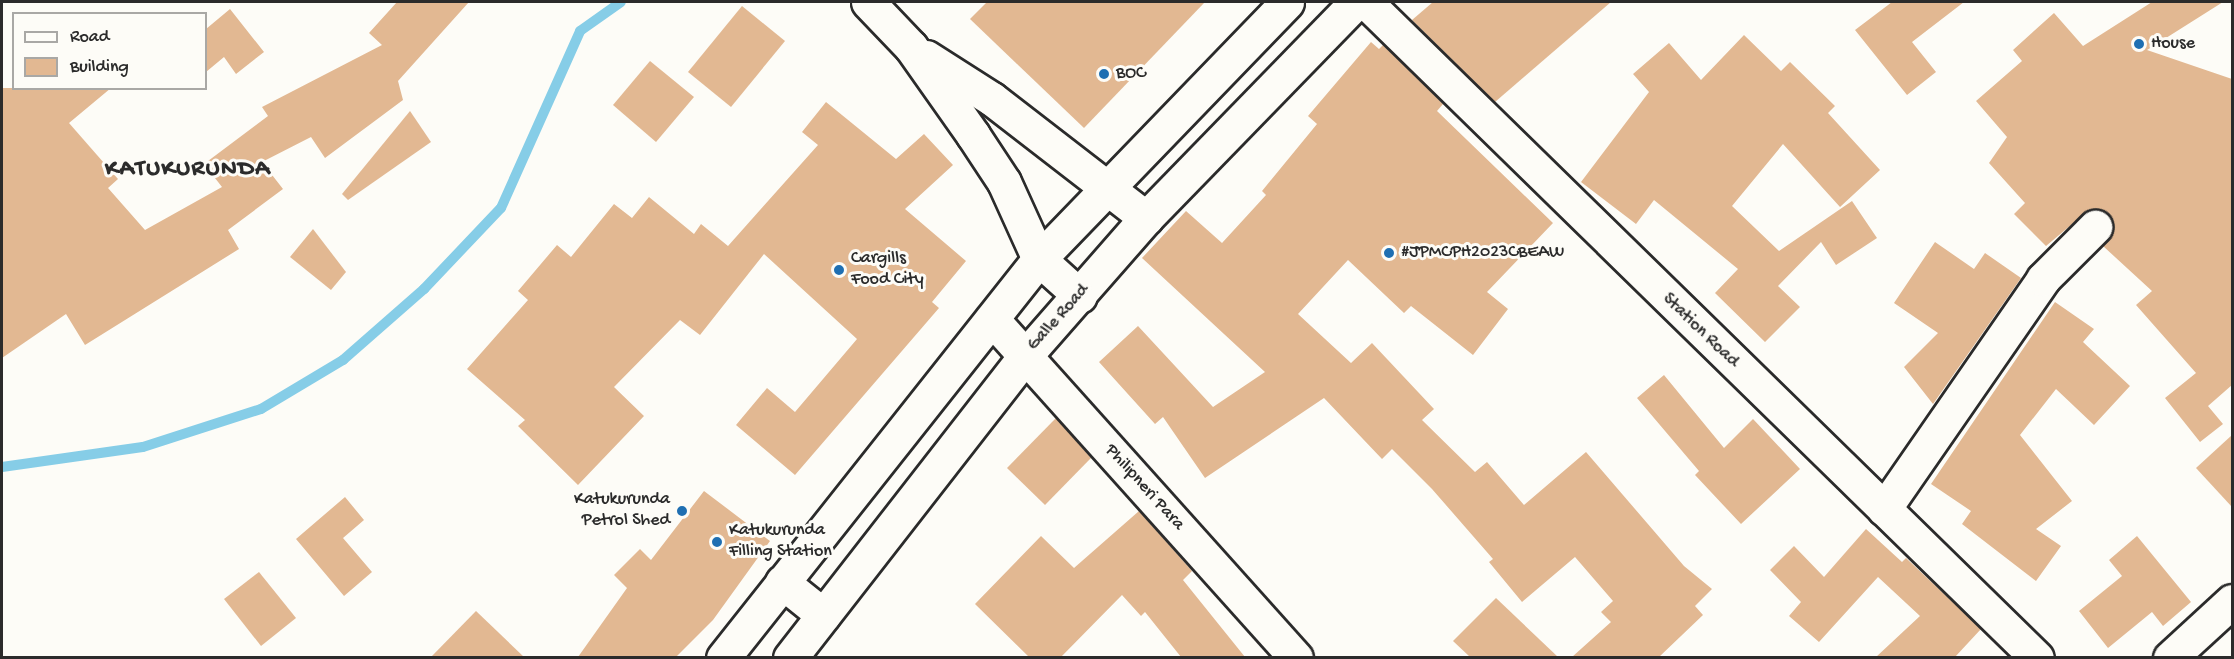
<!DOCTYPE html>
<html>
<head>
<meta charset="utf-8">
<style>
  body { margin:0 }
  #map { position:relative; width:2234px; height:659px; overflow:hidden; background:#fdfcf7; font-family:"Gochi Hand",sans-serif }
  div>[style] { position:absolute }
  .stream>* { height:10px; margin:-5px; padding:0 5px; transform-origin:5px; border-radius:5px; background:#86cde7 }
  .building>* { inset:0; background:#e2b892 }
  .roads { filter:drop-shadow(2px 0 #2b2b2b) drop-shadow(-2px 0 #2b2b2b) drop-shadow(0 2px #2b2b2b) drop-shadow(0 -2px #2b2b2b) }
  .minor>* { height:33px; margin:-16.5px; padding:0 16.5px; transform-origin:16.5px; border-radius:16.5px; background:#fdfcf7 }
  .primary>* { height:33px; margin:-16.5px; padding:0 16.5px; transform-origin:16.5px; border-radius:16.5px; background:#fdfcf7 }
  .trunk>* { height:33px; margin:-16.5px; padding:0 16.5px; transform-origin:16.5px; border-radius:16.5px; background:#fdfcf7 }
  .dots>* { width:16px; height:16px; translate:-50% -50%; box-sizing:border-box; border:3px solid #fdfcf7; border-radius:50% }
  span { translate:-50% -50%; white-space:nowrap; text-align:center; line-height:1.15; -webkit-text-stroke:6px #fdfcf7; paint-order:stroke }
  .poi-label { font-size:18px; color:#2b2b2b }
  .left { translate:0 -50%; text-align:left }
  .right { translate:-100% -50%; text-align:right }
  .street-label { font-size:18px; color:#2b2b2b }
  .district-label { font-size:24px; color:#2b2b2b; font-weight:700; letter-spacing:1.5px }
  .frame { position:absolute; inset:0; border:3px solid #2b2b2b; pointer-events:none }
  .legend { position:absolute; left:12px; top:12px; width:195px; height:78px; box-sizing:border-box; background:#fdfcf7; border:2px solid #a9a8a5; margin:0; padding:8px 10px; list-style:none; font-size:18px; color:#2b2b2b }
  .legend li { display:flex; align-items:center; gap:12px; height:30px }
  .legend b { width:30px; border:2px solid #a9a8a5 }
</style>
</head>
<body>
<div id="map">
  <div class="stream">
    <div style="left:2px;top:467px;width:142px;rotate:-8.1deg"></div>
    <div style="left:143px;top:447px;width:124px;rotate:-17.9deg"></div>
    <div style="left:261px;top:409px;width:96px;rotate:-30.9deg"></div>
    <div style="left:343px;top:360px;width:108px;rotate:-41.2deg"></div>
    <div style="left:424px;top:289px;width:112px;rotate:-46.5deg"></div>
    <div style="left:501px;top:208px;width:194px;rotate:-65.9deg"></div>
    <div style="left:580px;top:31px;width:50px;rotate:-35.3deg"></div>
  </div>
  <div class="building">
    <div style="clip-path:polygon(397px 2px,469px 2px,398px 81px,403px 100px,325px 158px,311px 137px,262px 162px,283px 189px,228px 230px,239px 249px,85px 345px,66px 314px,2px 358px,2px 88px,111px 88px,69px 123px,118px 179px,108px 188px,145px 230px,222px 187px,204px 164px,268px 116px,262px 107px,382px 45px,369px 33px)"></div>
    <div style="clip-path:polygon(987px 2px,1205px 2px,1084px 128px,970px 19px)"></div>
    <div style="clip-path:polygon(1433px 2px,1611px 2px,1495px 102px,1412px 20px)"></div>
    <div style="clip-path:polygon(1892px 2px,1964px 2px,1912px 42px,1936px 72px,1907px 95px,1855px 30px)"></div>
    <div style="clip-path:polygon(2152px 2px,2223px 2px,2147px 50px,2232px 79px,2232px 385px,2208px 406px,2223px 424px,2200px 442px,2165px 398px,2196px 373px,2136px 305px,2152px 291px,2103px 246px,2113px 231px,2109px 214px,2090px 209px,2046px 246px,2014px 214px,2025px 203px,1989px 163px,2007px 137px,1976px 101px,2022px 61px,2013px 50px,2054px 13px,2083px 46px)"></div>
    <div style="clip-path:polygon(742px 6px,785px 41px,731px 107px,688px 72px)"></div>
    <div style="clip-path:polygon(230px 9px,264px 52px,236px 74px,224px 57px,206px 72px,206px 29px)"></div>
    <div style="clip-path:polygon(1744px 35px,1781px 71px,1790px 62px,1835px 106px,1828px 113px,1880px 170px,1840px 207px,1783px 144px,1732px 206px,1779px 251px,1852px 201px,1877px 238px,1836px 265px,1821px 242px,1778px 286px,1800px 307px,1765px 342px,1715px 293px,1738px 269px,1654px 200px,1636px 224px,1581px 182px,1649px 92px,1633px 74px,1669px 43px,1701px 80px)"></div>
    <div style="clip-path:polygon(1371px 42px,1379px 49px,1383px 45px,1443px 104px,1437px 111px,1553px 223px,1487px 292px,1508px 309px,1473px 355px,1411px 306px,1404px 313px,1348px 260px,1298px 314px,1351px 363px,1372px 343px,1434px 409px,1422px 420px,1475px 472px,1487px 462px,1524px 505px,1586px 452px,1684px 566px,1712px 589px,1695px 606px,1703px 615px,1659px 657px,1572px 657px,1611px 622px,1601px 612px,1613px 601px,1575px 557px,1522px 602px,1489px 562px,1493px 559px,1432px 489px,1392px 449px,1382px 459px,1324px 398px,1205px 478px,1163px 417px,1155px 424px,1099px 362px,1138px 326px,1213px 407px,1265px 372px,1142px 258px,1186px 211px,1222px 243px,1266px 195px,1262px 191px,1317px 124px,1308px 116px)"></div>
    <div style="clip-path:polygon(650px 61px,694px 97px,656px 142px,613px 105px)"></div>
    <div style="clip-path:polygon(826px 102px,896px 159px,924px 134px,953px 165px,905px 209px,966px 261px,932px 302px,939px 308px,795px 475px,736px 425px,767px 388px,795px 412px,857px 339px,764px 254px,700px 335px,680px 320px,614px 387px,644px 416px,578px 485px,518px 426px,525px 420px,467px 369px,528px 300px,518px 291px,557px 245px,571px 257px,614px 204px,632px 218px,649px 197px,694px 234px,701px 224px,728px 246px,818px 145px,802px 132px)"></div>
    <div style="clip-path:polygon(410px 111px,431px 142px,348px 200px,342px 194px)"></div>
    <div style="clip-path:polygon(313px 229px,346px 272px,331px 290px,290px 257px)"></div>
    <div style="clip-path:polygon(1935px 242px,1974px 269px,1985px 253px,2021px 278px,1933px 404px,1904px 367px,1938px 333px,1894px 303px)"></div>
    <div style="clip-path:polygon(2055px 302px,2094px 329px,2083px 342px,2130px 386px,2094px 425px,2056px 389px,2020px 435px,2072px 501px,2036px 529px,2061px 546px,2036px 581px,1962px 524px,1971px 511px,1931px 484px)"></div>
    <div style="clip-path:polygon(1664px 375px,1724px 448px,1753px 419px,1800px 469px,1741px 524px,1695px 475px,1699px 471px,1637px 398px)"></div>
    <div style="clip-path:polygon(1056px 418px,1091px 458px,1045px 505px,1007px 468px)"></div>
    <div style="clip-path:polygon(2232px 435px,2232px 507px,2196px 468px)"></div>
    <div style="clip-path:polygon(704px 491px,770px 541px,713px 620px,676px 657px,578px 657px,627px 588px,614px 575px,640px 549px,651px 560px)"></div>
    <div style="clip-path:polygon(345px 497px,364px 520px,343px 538px,372px 572px,344px 596px,296px 539px)"></div>
    <div style="clip-path:polygon(1139px 511px,1192px 571px,1183px 580px,1245px 657px,1181px 657px,1145px 612px,1141px 616px,1122px 595px,1061px 657px,1029px 657px,975px 604px,1041px 536px,1074px 568px)"></div>
    <div style="clip-path:polygon(1866px 529px,1902px 562px,1906px 558px,1981px 629px,1955px 657px,1876px 657px,1920px 616px,1878px 577px,1819px 642px,1789px 616px,1801px 602px,1770px 570px,1794px 546px,1824px 577px)"></div>
    <div style="clip-path:polygon(2137px 536px,2191px 602px,2163px 626px,2152px 612px,2108px 648px,2079px 611px,2122px 576px,2109px 560px)"></div>
    <div style="clip-path:polygon(259px 572px,296px 618px,261px 646px,224px 599px)"></div>
    <div style="clip-path:polygon(1496px 598px,1558px 657px,1470px 657px,1453px 641px)"></div>
    <div style="clip-path:polygon(476px 611px,524px 657px,431px 657px)"></div>
  </div>
  <div class="roads">
    <div class="minor">
      <div style="left:1366px;top:2px;width:938px;rotate:44.35deg"></div>
      <div style="left:992px;top:319px;width:455px;rotate:48.1deg"></div>
      <div style="left:1884px;top:509px;width:280px;rotate:-55.3deg"></div>
      <div style="left:2043px;top:279px;width:74px;rotate:-45deg"></div>
      <div style="left:2170px;top:658px;width:84px;rotate:-42.6deg"></div>
    </div>
    <div class="primary">
      <div style="left:868px;top:2px;width:62px;rotate:46.3deg"></div>
      <div style="left:911px;top:47px;width:108px;rotate:54.8deg"></div>
      <div style="left:973px;top:135px;width:56px;rotate:56.6deg"></div>
      <div style="left:1004px;top:182px;width:85px;rotate:65.6deg"></div>
      <div style="left:1039px;top:259px;width:55px;rotate:42.1deg"></div>
      <div style="left:926px;top:57px;width:78px;rotate:32.5deg"></div>
      <div style="left:992px;top:99px;width:195px;rotate:37.7deg"></div>
    </div>
    <div class="trunk">
      <div style="left:782px;top:582px;width:53px;rotate:38.8deg"></div>
      <div style="left:723px;top:658px;width:509px;rotate:-51.62deg"></div>
      <div style="left:1039px;top:259px;width:357px;rotate:-46deg"></div>
      <div style="left:790px;top:658px;width:384px;rotate:-52.1deg"></div>
      <div style="left:1026px;top:355px;width:182px;rotate:-48.8deg"></div>
      <div style="left:1146px;top:218px;width:301px;rotate:-45.8deg"></div>
    </div>
  </div>
  <div class="dots">
    <div style="left:2139px;top:44px;background:#1f6fb2"></div>
    <div style="left:1104px;top:74px;background:#1f6fb2"></div>
    <div style="left:1389px;top:253px;background:#1f6fb2"></div>
    <div style="left:839px;top:270px;background:#1f6fb2"></div>
    <div style="left:682px;top:511px;background:#1f6fb2"></div>
    <div style="left:717px;top:542px;background:#1f6fb2"></div>
  </div>
  <div class="poi-label">
    <span class="left" style="left:2151px;top:44px">House</span>
    <span class="left" style="left:1116px;top:74px">BOC</span>
    <span class="left" style="left:1401px;top:253px">#JPMCPH2023CBEAW</span>
    <span class="left" style="left:851px;top:270px">Cargills<br>Food City</span>
    <span class="right" style="left:670px;top:511px">Katukurunda<br>Petrol Shed</span>
    <span class="left" style="left:729px;top:542px">Katukurunda<br>Filling Station</span>
  </div>
  <div class="street-label">
    <span style="left:1059px;top:318px;rotate:-48deg">Galle Road</span>
    <span style="left:1700px;top:331px;rotate:44deg">Station Road</span>
    <span style="left:1144px;top:488px;rotate:48deg">Philipneri Para</span>
  </div>
  <div class="district-label">
    <span style="left:188px;top:170px">KATUKURUNDA</span>
  </div>
  <div class="frame"></div>
  <ul class="legend">
  <li><b style="height:8px;background:#fdfcf7"></b>Road</li>
  <li><b style="height:16px;background:#e2b892"></b>Building</li>
  </ul>
</div>
</body>
</html>
